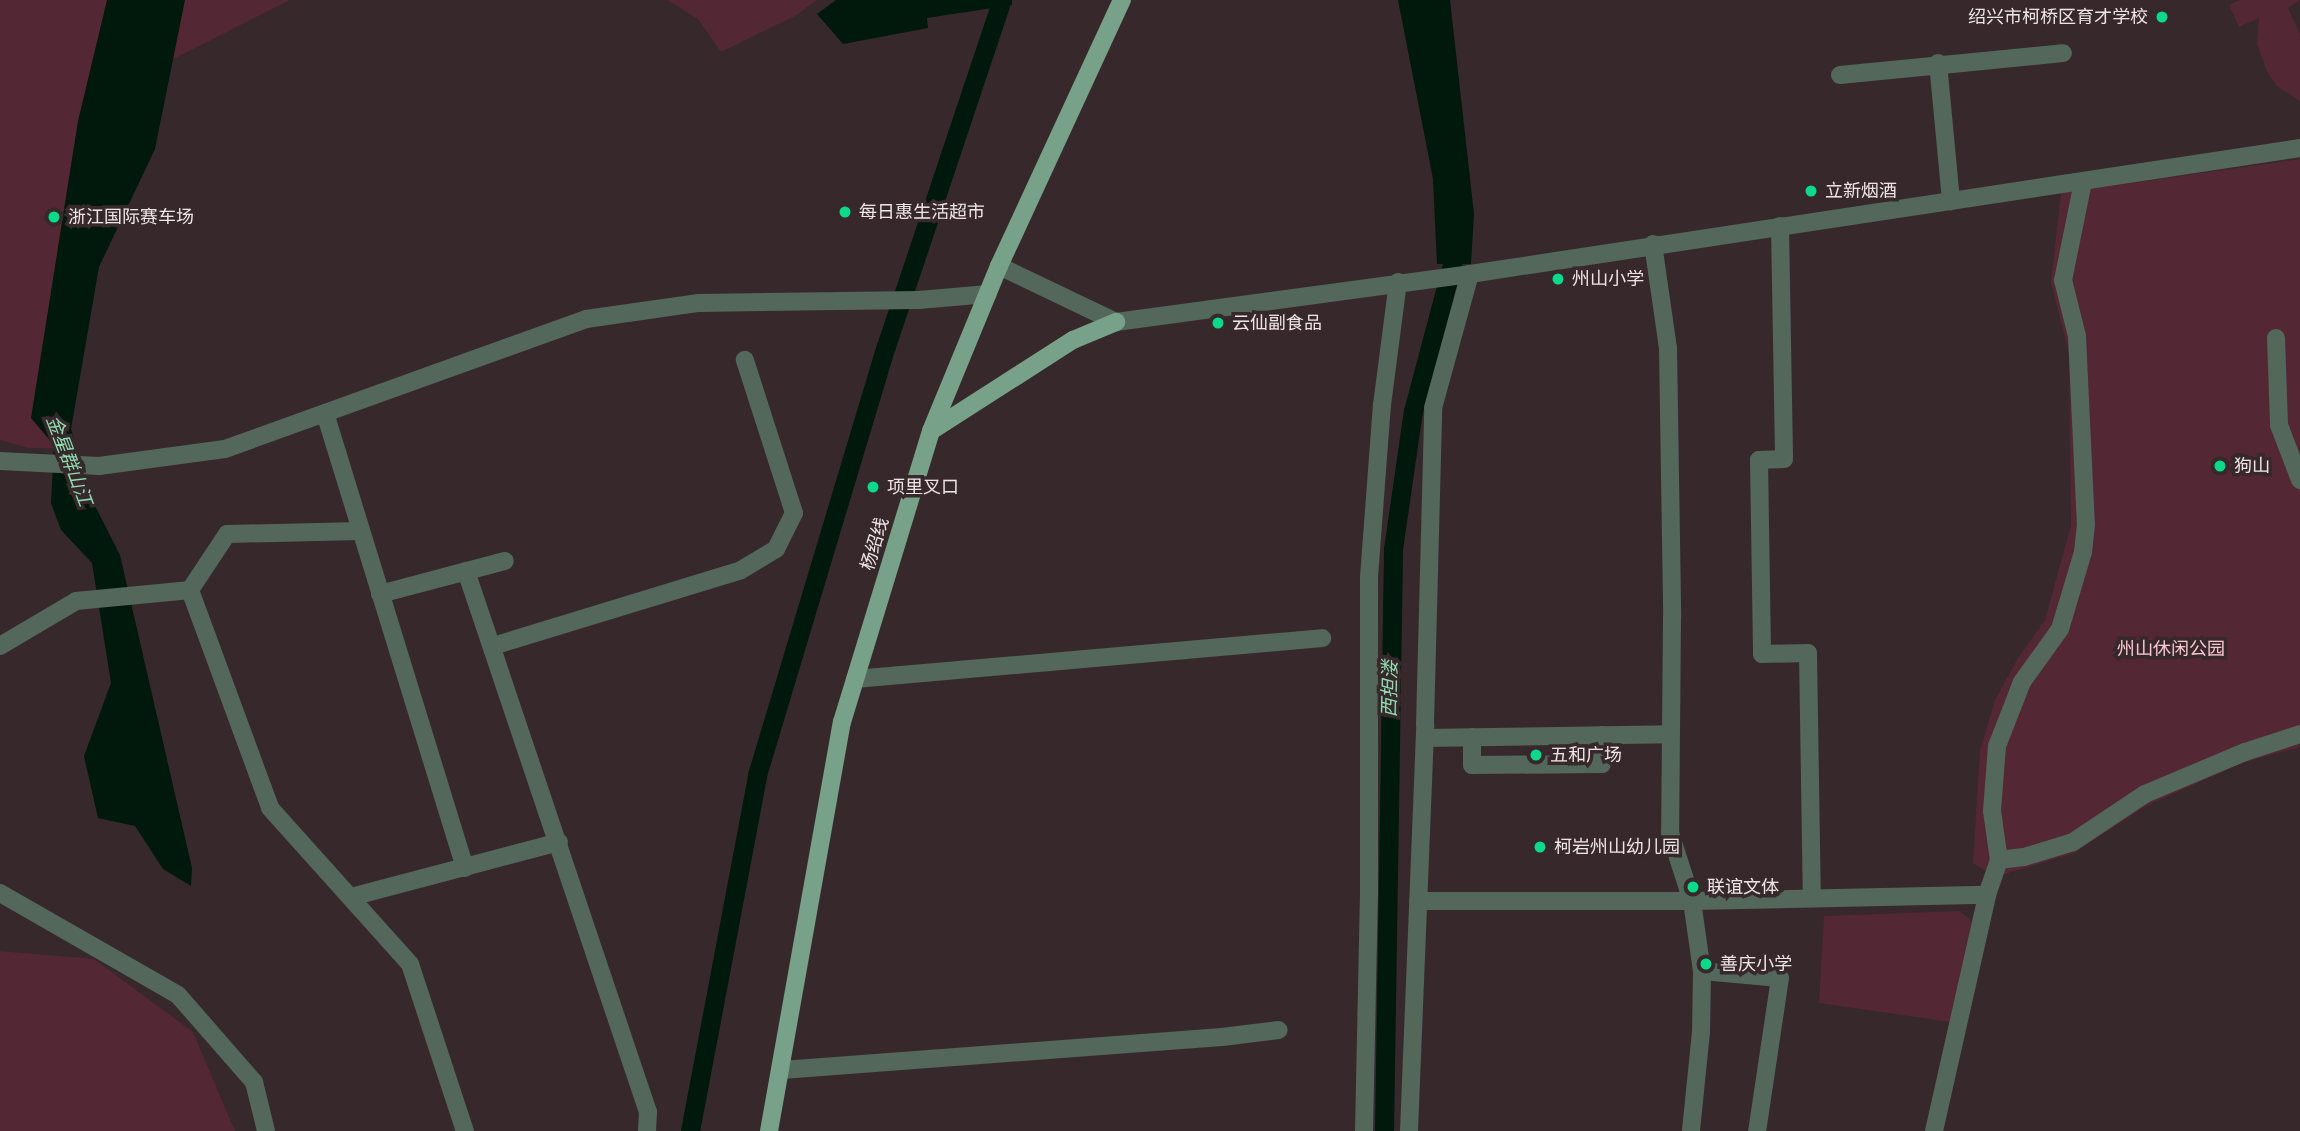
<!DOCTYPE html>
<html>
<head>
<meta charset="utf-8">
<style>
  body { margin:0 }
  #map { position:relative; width:2300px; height:1131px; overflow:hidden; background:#37282b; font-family:"Nunito Sans","Noto Sans SC",sans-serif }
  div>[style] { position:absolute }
  .green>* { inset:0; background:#532733 }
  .water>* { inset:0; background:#01180c }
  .canal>* { height:19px; margin:-9.5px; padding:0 9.5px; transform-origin:9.5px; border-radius:9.5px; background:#01180c }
  .minor>* { height:18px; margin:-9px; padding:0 9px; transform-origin:9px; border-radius:9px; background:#53675b }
  .major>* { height:18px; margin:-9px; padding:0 9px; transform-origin:9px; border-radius:9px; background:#77a188 }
  .dots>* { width:19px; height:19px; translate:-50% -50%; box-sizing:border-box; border:4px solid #37282b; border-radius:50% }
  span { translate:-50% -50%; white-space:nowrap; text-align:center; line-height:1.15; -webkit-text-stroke:7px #37282b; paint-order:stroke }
  .poi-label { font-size:18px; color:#eee4e6 }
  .right { translate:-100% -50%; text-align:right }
  .left { translate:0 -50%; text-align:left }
  .street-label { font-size:18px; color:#eee4e6 }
  .park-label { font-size:18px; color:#f9c6d1 }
  .water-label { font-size:19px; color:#8edcb0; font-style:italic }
</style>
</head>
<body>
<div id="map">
  <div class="green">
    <div style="clip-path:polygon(0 0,290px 0,163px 64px,78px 268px,59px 448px,28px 448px,0 440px)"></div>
    <div style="clip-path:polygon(667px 0,817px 0,795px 16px,721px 52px,698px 19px)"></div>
    <div style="clip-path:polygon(2240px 0,2300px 0,2288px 8px,2300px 34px,2300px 101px,2277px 86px,2267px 72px,2257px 44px,2259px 18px,2239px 27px,2229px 5px)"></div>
    <div style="clip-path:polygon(2300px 159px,2300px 747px,2242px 763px,2144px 807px,2074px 853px,1995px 877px,1973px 863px,1980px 751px,1995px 700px,2018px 658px,2045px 620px,2071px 525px,2069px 353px,2051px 282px,2061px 193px)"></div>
    <div style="clip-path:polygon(1959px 911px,1972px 921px,1950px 1022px,1819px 1003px,1824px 916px)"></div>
    <div style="clip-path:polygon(0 951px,94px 959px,193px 1032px,235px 1131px,0 1131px)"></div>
  </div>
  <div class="water">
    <div style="clip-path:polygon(107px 0,185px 0,155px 149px,99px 267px,71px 429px,93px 502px,120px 555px,192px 868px,191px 886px,163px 869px,135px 826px,98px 818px,84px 756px,111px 683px,92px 563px,61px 530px,51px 503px,54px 445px,31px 418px,78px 121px)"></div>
    <div style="clip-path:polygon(836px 0,1012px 0,1012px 5px,927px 18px,928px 28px,843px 44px,817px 14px)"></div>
    <div style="clip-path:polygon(1398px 0,1450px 0,1474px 214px,1471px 264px,1437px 264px,1433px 179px)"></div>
  </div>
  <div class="canal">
    <div style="left:690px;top:1131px;width:362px;rotate:-79.3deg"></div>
    <div style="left:757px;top:775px;width:448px;rotate:-73.3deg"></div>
    <div style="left:886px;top:346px;width:359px;rotate:-71.5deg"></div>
    <div style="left:1384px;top:1131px;width:582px;rotate:-89.11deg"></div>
    <div style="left:1393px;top:549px;width:139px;rotate:-81.8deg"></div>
    <div style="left:1413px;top:411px;width:163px;rotate:-75.1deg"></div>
    <div style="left:1455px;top:253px;width:13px;rotate:-90deg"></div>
  </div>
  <div class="minor">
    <div style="left:1938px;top:63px;width:139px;rotate:84.6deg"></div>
    <div style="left:1840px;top:75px;width:224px;rotate:-5.6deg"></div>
    <div style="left:2083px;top:182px;width:100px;rotate:101.5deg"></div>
    <div style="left:2063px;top:280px;width:58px;rotate:76deg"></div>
    <div style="left:2077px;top:336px;width:188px;rotate:87.3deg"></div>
    <div style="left:2086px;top:524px;width:28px;rotate:96deg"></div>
    <div style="left:2083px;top:552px;width:80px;rotate:106.6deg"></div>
    <div style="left:2060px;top:629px;width:65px;rotate:125.6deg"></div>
    <div style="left:2022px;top:682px;width:69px;rotate:111.3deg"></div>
    <div style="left:1997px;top:746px;width:65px;rotate:94.4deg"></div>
    <div style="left:1992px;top:811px;width:49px;rotate:81.9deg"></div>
    <div style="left:1999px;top:860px;width:25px;rotate:-7deg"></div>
    <div style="left:2024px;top:857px;width:51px;rotate:-17deg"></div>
    <div style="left:2073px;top:842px;width:87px;rotate:-33.7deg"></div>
    <div style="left:2145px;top:794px;width:108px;rotate:-22.8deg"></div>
    <div style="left:2245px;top:752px;width:58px;rotate:-18.1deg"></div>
    <div style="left:1780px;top:226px;width:233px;rotate:89deg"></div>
    <div style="left:1784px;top:459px;width:25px;rotate:178deg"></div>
    <div style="left:1759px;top:460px;width:194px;rotate:89.1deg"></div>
    <div style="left:1762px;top:654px;width:46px;rotate:-1.2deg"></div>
    <div style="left:1808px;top:653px;width:245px;rotate:89.1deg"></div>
    <div style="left:1653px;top:244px;width:105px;rotate:81.8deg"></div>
    <div style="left:1668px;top:348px;width:269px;rotate:89.1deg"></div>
    <div style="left:1672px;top:617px;width:216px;rotate:90.5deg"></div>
    <div style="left:1670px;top:833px;width:71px;rotate:72.1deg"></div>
    <div style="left:1692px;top:901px;width:71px;rotate:81.9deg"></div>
    <div style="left:1702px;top:971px;width:61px;rotate:90.9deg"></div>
    <div style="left:1701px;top:1032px;width:100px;rotate:95.8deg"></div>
    <div style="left:999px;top:266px;width:130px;rotate:25.6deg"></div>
    <div style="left:1116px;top:322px;width:357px;rotate:-7.7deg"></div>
    <div style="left:1470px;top:274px;width:840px;rotate:-8.63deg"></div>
    <div style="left:2276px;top:338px;width:87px;rotate:88deg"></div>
    <div style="left:2279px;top:425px;width:59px;rotate:69.1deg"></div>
    <div style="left:325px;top:413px;width:476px;rotate:72.9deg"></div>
    <div style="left:0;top:461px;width:99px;rotate:2.9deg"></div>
    <div style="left:99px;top:466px;width:127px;rotate:-7.7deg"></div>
    <div style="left:225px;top:449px;width:384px;rotate:-19.8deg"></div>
    <div style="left:586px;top:319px;width:114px;rotate:-8.1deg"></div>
    <div style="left:699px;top:303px;width:220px;rotate:-0.8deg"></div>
    <div style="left:919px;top:300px;width:69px;rotate:-5deg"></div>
    <div style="left:466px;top:571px;width:571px;rotate:71.41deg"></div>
    <div style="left:648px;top:1112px;width:19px;rotate:93deg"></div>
    <div style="left:190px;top:590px;width:67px;rotate:-56.5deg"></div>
    <div style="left:227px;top:534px;width:134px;rotate:-1.3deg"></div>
    <div style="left:380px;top:594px;width:129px;rotate:-14.8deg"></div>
    <div style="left:0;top:646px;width:88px;rotate:-30.6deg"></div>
    <div style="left:76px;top:601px;width:115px;rotate:-5.5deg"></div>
    <div style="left:190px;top:590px;width:232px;rotate:69.8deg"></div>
    <div style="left:270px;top:808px;width:210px;rotate:48.1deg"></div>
    <div style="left:410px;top:964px;width:176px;rotate:71.8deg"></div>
    <div style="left:493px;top:646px;width:259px;rotate:-17deg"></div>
    <div style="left:741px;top:570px;width:41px;rotate:-31deg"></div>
    <div style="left:776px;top:549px;width:40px;rotate:-63.4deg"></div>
    <div style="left:794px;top:513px;width:161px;rotate:-107.8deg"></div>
    <div style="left:855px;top:679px;width:469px;rotate:-5deg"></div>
    <div style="left:1472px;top:737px;width:28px;rotate:90deg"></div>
    <div style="left:1472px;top:765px;width:130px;rotate:-0.4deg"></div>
    <div style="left:1602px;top:764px;width:29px;rotate:-90deg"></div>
    <div style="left:1425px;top:738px;width:245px;rotate:-0.9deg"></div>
    <div style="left:0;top:893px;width:205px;rotate:29.8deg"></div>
    <div style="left:178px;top:995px;width:116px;rotate:48.9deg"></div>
    <div style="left:254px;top:1082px;width:50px;rotate:76.2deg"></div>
    <div style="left:351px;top:897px;width:215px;rotate:-14.8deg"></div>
    <div style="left:1418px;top:901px;width:274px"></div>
    <div style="left:1692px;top:901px;width:295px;rotate:-1.2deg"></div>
    <div style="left:1702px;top:971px;width:78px;rotate:5.1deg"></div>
    <div style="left:1780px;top:978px;width:155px;rotate:98.5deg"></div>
    <div style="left:782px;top:1070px;width:441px;rotate:-4.3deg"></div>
    <div style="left:1222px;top:1037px;width:57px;rotate:-7deg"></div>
    <div style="left:1364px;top:1131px;width:238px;rotate:-88.8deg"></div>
    <div style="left:1369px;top:893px;width:316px;rotate:-90deg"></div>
    <div style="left:1369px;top:577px;width:172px;rotate:-85.7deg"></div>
    <div style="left:1382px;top:405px;width:124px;rotate:-82.6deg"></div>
    <div style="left:1409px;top:1131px;width:407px;rotate:-87.7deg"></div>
    <div style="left:1425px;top:724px;width:316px;rotate:-88.5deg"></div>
    <div style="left:1433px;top:408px;width:139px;rotate:-74.6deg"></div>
    <div style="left:1934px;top:1131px;width:242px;rotate:-77.3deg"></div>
    <div style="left:1987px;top:895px;width:37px;rotate:-71deg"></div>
  </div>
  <div class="major">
    <div style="left:931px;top:431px;width:169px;rotate:-32.7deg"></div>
    <div style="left:1073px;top:340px;width:47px;rotate:-22.7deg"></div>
    <div style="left:769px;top:1131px;width:415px;rotate:-79.9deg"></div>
    <div style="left:842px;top:722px;width:304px;rotate:-73deg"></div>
    <div style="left:931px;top:431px;width:178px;rotate:-67.6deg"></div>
    <div style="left:999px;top:266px;width:293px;rotate:-65.2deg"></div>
  </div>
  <div class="dots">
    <div style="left:2162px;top:17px;background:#0dd98a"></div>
    <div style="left:1811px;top:191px;background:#0dd98a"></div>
    <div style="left:845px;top:212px;background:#0dd98a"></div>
    <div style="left:54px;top:217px;background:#0dd98a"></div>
    <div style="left:1558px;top:279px;background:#0dd98a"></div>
    <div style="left:1218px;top:323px;background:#0dd98a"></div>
    <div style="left:2220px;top:466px;background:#0dd98a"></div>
    <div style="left:873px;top:487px;background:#0dd98a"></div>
    <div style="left:1536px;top:755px;background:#0dd98a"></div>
    <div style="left:1540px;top:847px;background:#0dd98a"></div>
    <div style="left:1693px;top:887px;background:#0dd98a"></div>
    <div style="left:1706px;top:964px;background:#0dd98a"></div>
  </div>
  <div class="poi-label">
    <span class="right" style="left:2148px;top:17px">绍兴市柯桥区育才学校</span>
    <span class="left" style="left:1825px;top:191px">立新烟酒</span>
    <span class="left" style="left:859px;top:212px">每日惠生活超市</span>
    <span class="left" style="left:68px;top:217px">浙江国际赛车场</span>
    <span class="left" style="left:1572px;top:279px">州山小学</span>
    <span class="left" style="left:1232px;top:323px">云仙副食品</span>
    <span class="left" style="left:2234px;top:466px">狗山</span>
    <span class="left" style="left:887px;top:487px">项里叉口</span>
    <span class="left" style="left:1550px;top:755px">五和广场</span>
    <span class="left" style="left:1554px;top:847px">柯岩州山幼儿园</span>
    <span class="left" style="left:1707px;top:887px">联谊文体</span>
    <span class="left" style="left:1720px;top:964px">善庆小学</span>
  </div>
  <div class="street-label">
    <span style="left:875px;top:544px;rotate:-73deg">杨绍线</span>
  </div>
  <div class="park-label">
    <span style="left:2171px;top:649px">州山休闲公园</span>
  </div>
  <div class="water-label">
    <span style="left:68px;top:461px;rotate:69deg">金星群山江</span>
    <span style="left:1391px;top:689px;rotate:-89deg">西担溇</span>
  </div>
</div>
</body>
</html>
